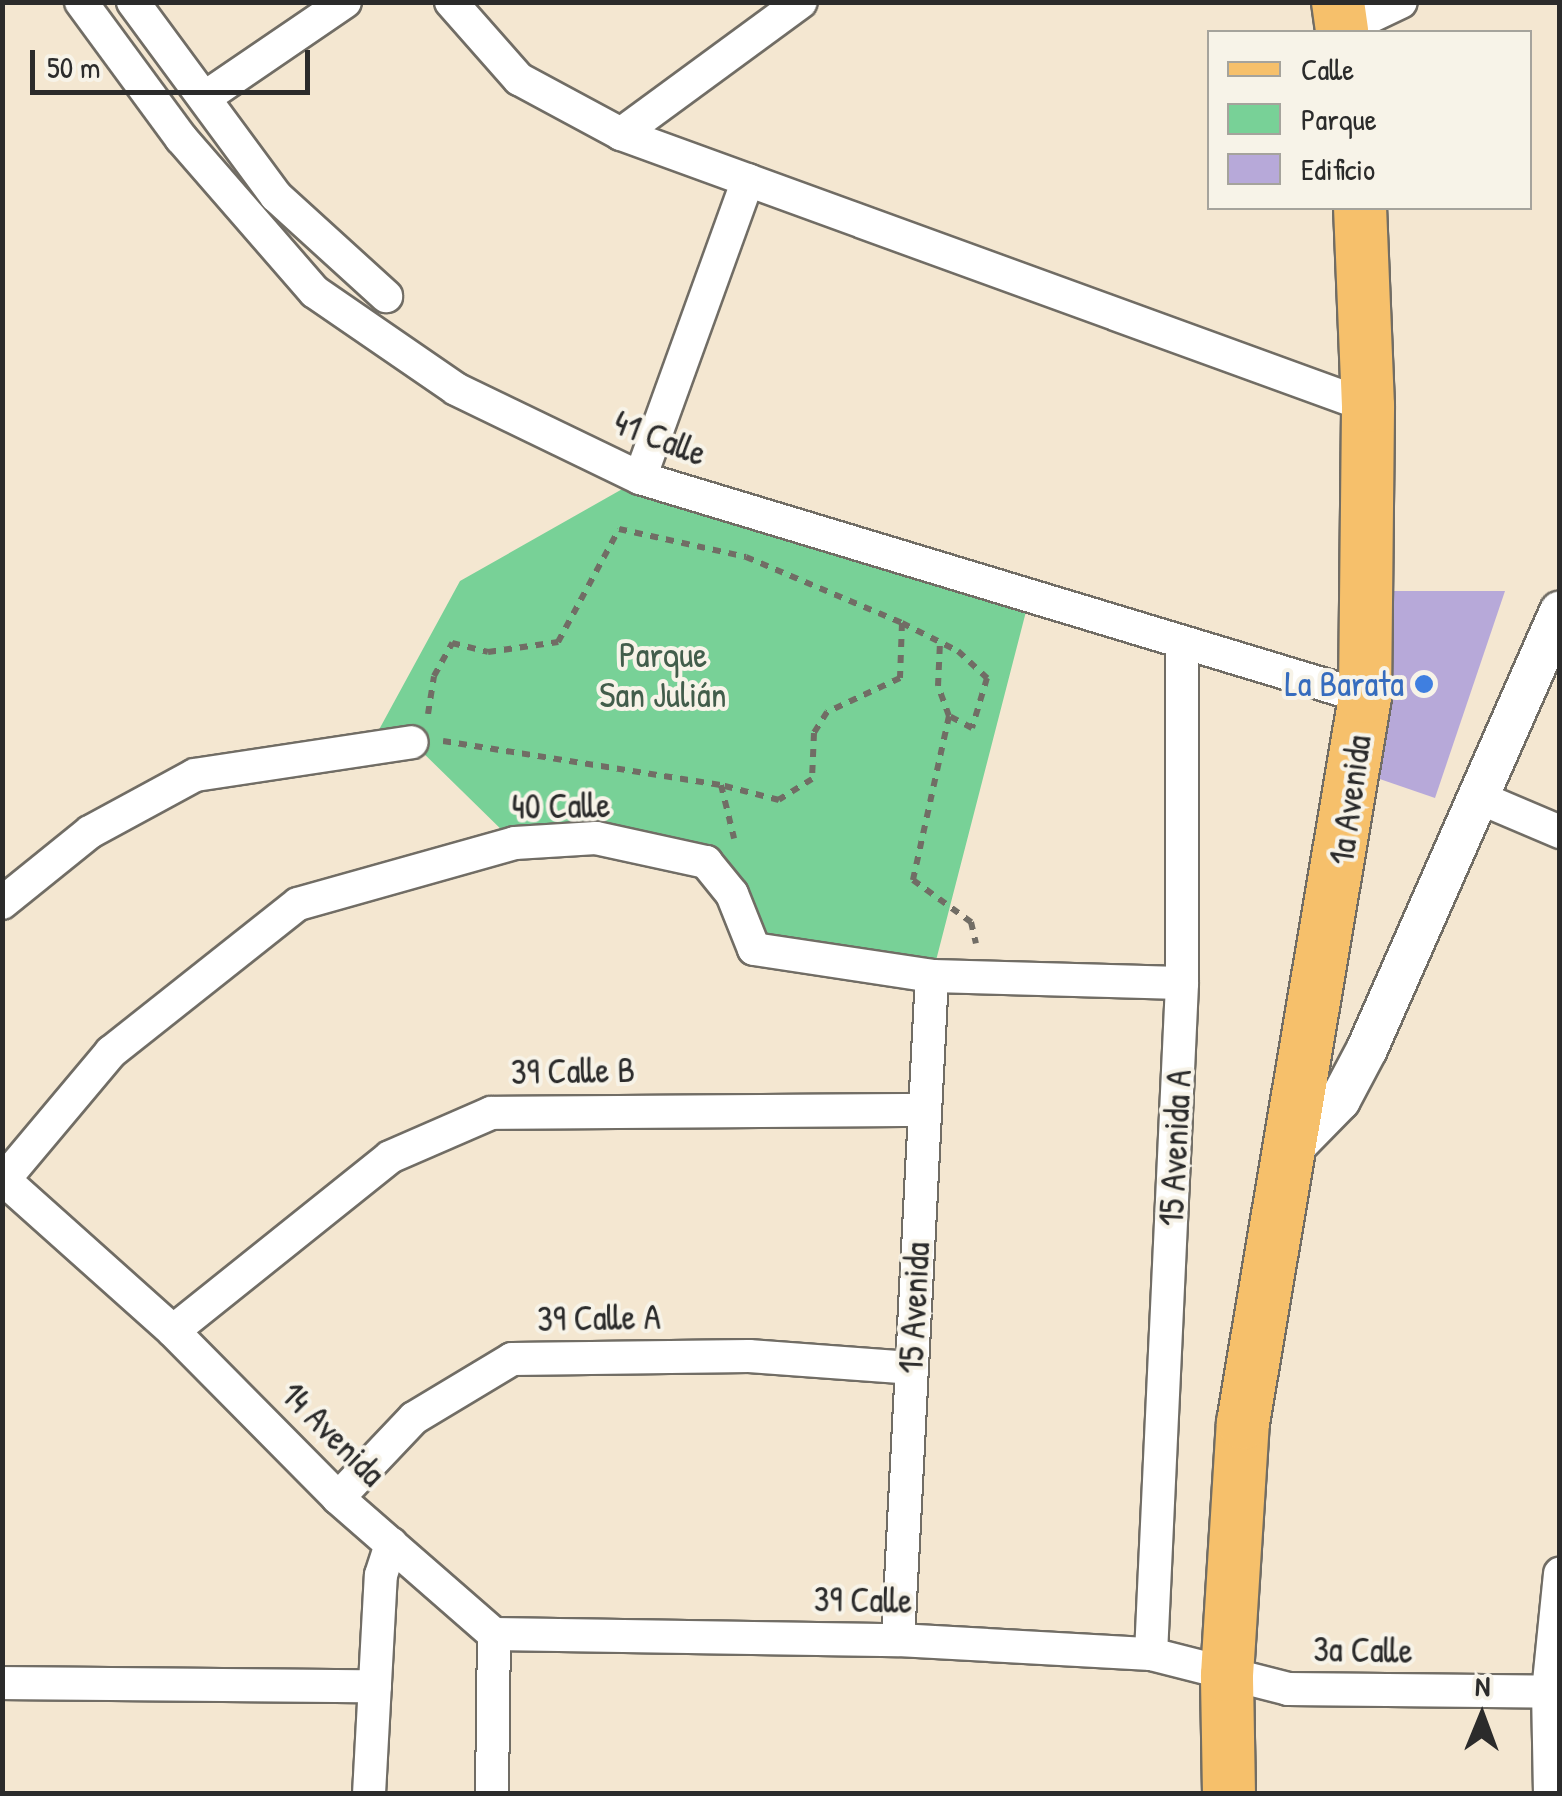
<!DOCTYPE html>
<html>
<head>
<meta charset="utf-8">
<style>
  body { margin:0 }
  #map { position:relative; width:1562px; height:1796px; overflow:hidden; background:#f4e7d1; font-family:"Patrick Hand",sans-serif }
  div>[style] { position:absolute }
  .green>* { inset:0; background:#78d197 }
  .building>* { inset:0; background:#b7a9d9 }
  .path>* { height:6px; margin-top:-3px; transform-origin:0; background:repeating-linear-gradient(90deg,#716d65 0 8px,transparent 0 16px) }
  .roads { filter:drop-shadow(2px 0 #716d65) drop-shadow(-2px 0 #716d65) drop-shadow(0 2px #716d65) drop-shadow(0 -2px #716d65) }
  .minor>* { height:32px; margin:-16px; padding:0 16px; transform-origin:16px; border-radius:16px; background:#fff }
  .tertiary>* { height:40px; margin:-20px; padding:0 20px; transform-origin:20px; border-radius:20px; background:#fff }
  .primary>* { height:52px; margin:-26px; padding:0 26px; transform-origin:26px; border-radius:26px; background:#f6c06b }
  .dots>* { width:28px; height:28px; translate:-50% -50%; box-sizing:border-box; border:5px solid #f7f3e8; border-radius:50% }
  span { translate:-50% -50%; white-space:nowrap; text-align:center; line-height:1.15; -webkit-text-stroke:8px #f7f3e8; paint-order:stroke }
  .street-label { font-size:35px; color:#2b2b2b }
  .park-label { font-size:35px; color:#425d4b }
  .shop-label { font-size:35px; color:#366cbe }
  .right { translate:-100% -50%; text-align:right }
  .frame { position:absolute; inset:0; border:5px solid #2b2b2b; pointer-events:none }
  .legend { position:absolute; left:1207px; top:30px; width:325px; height:180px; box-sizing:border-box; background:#f7f3e8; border:2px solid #a5a39c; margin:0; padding:12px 18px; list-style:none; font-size:30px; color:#2b2b2b }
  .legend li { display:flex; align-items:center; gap:20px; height:50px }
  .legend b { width:50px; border:2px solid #a5a39c }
  .north { position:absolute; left:1432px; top:1666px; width:100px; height:100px; -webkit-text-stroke:8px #f7f3e8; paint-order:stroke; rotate:1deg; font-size:28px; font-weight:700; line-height:40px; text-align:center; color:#2b2b2b }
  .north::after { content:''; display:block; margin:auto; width:35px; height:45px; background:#2b2b2b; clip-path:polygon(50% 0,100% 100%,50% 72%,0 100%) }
  .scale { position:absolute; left:30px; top:50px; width:280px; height:45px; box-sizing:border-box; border:5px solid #2b2b2b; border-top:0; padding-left:12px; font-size:30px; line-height:35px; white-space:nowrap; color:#2b2b2b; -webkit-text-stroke:8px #f7f3e8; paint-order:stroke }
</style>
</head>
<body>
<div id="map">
  <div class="green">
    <div style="clip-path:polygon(640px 479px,1030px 596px,932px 976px,754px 949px,706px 862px,515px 843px,412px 742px,375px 737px,460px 581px)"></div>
  </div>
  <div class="building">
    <div style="clip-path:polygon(1380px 591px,1505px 591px,1435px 798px,1371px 776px)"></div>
  </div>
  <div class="path">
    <div style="left:902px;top:623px;width:63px;rotate:26.6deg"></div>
    <div style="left:958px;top:651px;width:40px;rotate:43deg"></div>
    <div style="left:987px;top:678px;width:52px;rotate:106.7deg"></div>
    <div style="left:972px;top:728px;width:26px;rotate:-152deg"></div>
    <div style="left:949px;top:716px;width:32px;rotate:-110deg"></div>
    <div style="left:938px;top:686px;width:44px;rotate:-87.4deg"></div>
    <div style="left:428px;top:714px;width:38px;rotate:-81deg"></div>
    <div style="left:434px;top:676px;width:38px;rotate:-61deg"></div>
    <div style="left:452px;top:643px;width:37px;rotate:14deg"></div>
    <div style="left:488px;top:652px;width:71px;rotate:-8.1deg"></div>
    <div style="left:558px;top:642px;width:128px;rotate:-61.6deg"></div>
    <div style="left:619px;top:529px;width:130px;rotate:12.4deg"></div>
    <div style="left:746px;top:557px;width:169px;rotate:22.9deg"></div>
    <div style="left:902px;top:623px;width:55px;rotate:92.1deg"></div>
    <div style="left:900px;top:678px;width:81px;rotate:155deg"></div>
    <div style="left:827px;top:712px;width:25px;rotate:122deg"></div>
    <div style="left:814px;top:733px;width:46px;rotate:92.5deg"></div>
    <div style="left:812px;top:779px;width:39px;rotate:148deg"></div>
    <div style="left:779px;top:800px;width:60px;rotate:-165.5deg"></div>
    <div style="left:949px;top:716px;width:168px;rotate:102.4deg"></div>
    <div style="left:913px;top:880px;width:72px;rotate:35.9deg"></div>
    <div style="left:971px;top:922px;width:22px;rotate:77deg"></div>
    <div style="left:443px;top:741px;width:281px;rotate:9deg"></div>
    <div style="left:721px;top:785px;width:55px;rotate:76.2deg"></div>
  </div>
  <div class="roads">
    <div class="minor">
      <div style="left:81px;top:2px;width:169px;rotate:53.7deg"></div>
      <div style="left:181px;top:138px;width:204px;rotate:49deg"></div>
      <div style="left:315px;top:292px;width:171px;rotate:34.5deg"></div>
      <div style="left:456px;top:389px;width:204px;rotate:25.8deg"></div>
      <div style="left:640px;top:478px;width:757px;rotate:16.81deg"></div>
      <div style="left:133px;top:2px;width:241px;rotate:53.6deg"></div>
      <div style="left:276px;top:196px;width:149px;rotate:42.3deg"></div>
      <div style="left:451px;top:2px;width:103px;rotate:48.6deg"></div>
      <div style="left:519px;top:79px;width:116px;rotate:28.3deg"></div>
      <div style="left:621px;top:134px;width:795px;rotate:20.01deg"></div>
      <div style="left:1342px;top:30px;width:65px;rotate:-25.4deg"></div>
      <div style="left:207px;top:96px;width:167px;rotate:-34.3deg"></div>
      <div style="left:621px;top:134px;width:223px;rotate:-36.3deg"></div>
      <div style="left:640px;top:478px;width:317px;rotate:-70.1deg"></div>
      <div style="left:1480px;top:798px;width:87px;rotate:23deg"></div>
      <div style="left:2px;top:903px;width:113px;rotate:-38.9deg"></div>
      <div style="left:90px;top:832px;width:119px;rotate:-28.5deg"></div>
      <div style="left:195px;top:775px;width:219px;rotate:-8.6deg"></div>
      <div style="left:2px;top:1178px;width:229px;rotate:41.8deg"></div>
      <div style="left:173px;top:1331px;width:235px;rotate:45.3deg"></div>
      <div style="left:338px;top:1498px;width:207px;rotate:41.1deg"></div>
      <div style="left:2px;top:1182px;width:170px;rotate:-50deg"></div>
      <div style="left:111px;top:1052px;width:238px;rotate:-38.4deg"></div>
      <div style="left:298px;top:904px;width:225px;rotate:-15.7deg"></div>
      <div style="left:515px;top:843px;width:81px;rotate:-3.5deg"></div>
      <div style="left:596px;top:838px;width:113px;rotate:12.3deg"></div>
      <div style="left:706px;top:862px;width:41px;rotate:50.9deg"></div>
      <div style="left:732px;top:894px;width:59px;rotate:68.2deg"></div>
      <div style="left:754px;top:949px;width:180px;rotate:8.6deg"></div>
      <div style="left:932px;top:976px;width:250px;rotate:1.6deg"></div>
      <div style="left:173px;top:1331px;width:278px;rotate:-38.7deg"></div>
      <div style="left:390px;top:1157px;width:110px;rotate:-23.5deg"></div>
      <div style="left:491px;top:1113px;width:433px;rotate:-0.4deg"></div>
      <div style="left:338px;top:1498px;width:110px;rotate:-46.5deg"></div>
      <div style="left:414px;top:1418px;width:114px;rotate:-31deg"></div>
      <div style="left:512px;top:1359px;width:237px;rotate:-0.7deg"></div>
      <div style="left:749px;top:1356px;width:162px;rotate:4.2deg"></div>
      <div style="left:494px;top:1634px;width:404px;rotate:0.9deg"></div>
      <div style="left:898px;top:1640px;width:253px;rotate:3.2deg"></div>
      <div style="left:1151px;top:1654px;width:141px;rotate:14.3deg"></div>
      <div style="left:1288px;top:1689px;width:272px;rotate:0.6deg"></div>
      <div style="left:898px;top:1640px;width:665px;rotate:-87.07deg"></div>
      <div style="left:1151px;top:1654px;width:672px;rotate:-87.35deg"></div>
      <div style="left:1182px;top:983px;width:341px;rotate:-90deg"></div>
      <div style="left:2px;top:1683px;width:373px;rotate:0.5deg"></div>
      <div style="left:369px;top:1794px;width:219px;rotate:-86.9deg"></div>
      <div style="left:381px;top:1575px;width:33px;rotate:-72deg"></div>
      <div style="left:492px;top:1794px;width:160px;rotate:-89.3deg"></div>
      <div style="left:1550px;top:1794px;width:102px;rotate:-91.1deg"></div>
      <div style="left:1548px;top:1692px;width:119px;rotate:-84.2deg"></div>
    </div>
    <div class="tertiary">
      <div style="left:1291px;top:1150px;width:70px;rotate:-45.6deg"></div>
      <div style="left:1340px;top:1100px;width:58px;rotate:-62.1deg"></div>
      <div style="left:1367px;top:1049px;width:478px;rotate:-66.2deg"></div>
    </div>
    <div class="primary">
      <div style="left:1338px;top:2px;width:30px;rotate:82deg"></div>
      <div style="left:1229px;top:1794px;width:119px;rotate:-91deg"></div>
      <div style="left:1227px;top:1675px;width:253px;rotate:-86.4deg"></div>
      <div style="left:1243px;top:1423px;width:736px;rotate:-80.46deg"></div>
      <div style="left:1365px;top:697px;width:291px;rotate:-89.4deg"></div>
      <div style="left:1368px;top:406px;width:198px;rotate:-92.3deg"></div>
    </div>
  </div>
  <div class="dots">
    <div style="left:1424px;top:684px;background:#3f7fe0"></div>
  </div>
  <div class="street-label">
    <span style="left:660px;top:438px;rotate:21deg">41 Calle</span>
    <span style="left:1350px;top:800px;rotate:-82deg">1a Avenida</span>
    <span style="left:561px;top:806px;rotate:-1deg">40 Calle</span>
    <span style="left:573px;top:1071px;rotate:-1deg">39 Calle B</span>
    <span style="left:1175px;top:1148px;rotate:-87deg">15 Avenida A</span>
    <span style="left:914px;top:1308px;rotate:-87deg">15 Avenida</span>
    <span style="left:599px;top:1318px;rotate:-1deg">39 Calle A</span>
    <span style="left:333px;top:1434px;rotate:45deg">14 Avenida</span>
    <span style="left:863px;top:1600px;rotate:1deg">39 Calle</span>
    <span style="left:1363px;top:1650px;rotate:1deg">3a Calle</span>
  </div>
  <div class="park-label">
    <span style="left:663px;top:675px">Parque<br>San Julián</span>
  </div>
  <div class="shop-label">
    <span class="right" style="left:1404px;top:684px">La Barata</span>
  </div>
  <div class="frame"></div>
  <ul class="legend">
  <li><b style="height:12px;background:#f6c06b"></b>Calle</li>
  <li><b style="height:28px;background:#78d197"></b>Parque</li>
  <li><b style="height:28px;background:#b7a9d9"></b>Edificio</li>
  </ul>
  <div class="north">N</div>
  <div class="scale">50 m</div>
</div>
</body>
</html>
